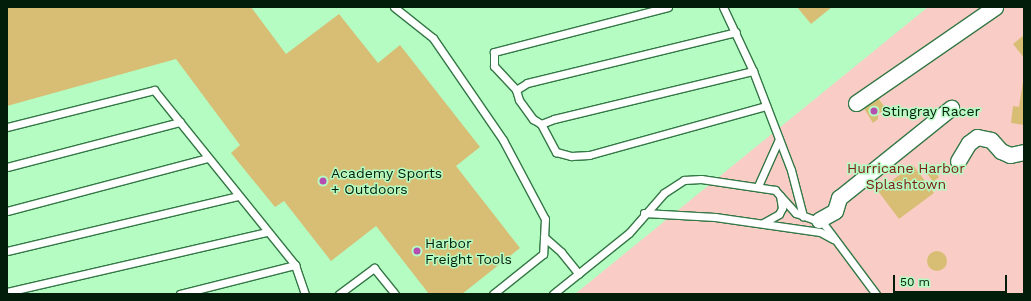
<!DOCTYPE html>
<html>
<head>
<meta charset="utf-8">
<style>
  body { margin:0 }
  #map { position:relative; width:1031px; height:301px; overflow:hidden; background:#b5fcc3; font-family:"Work Sans",sans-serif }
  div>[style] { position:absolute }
  .green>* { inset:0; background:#f9cdc6 }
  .building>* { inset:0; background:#d8bd74 }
  .round { border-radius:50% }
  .roads { filter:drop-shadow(1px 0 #347846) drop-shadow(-1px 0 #347846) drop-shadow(0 1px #347846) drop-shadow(0 -1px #347846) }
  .lane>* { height:7px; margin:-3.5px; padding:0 3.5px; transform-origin:3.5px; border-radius:3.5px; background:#fff }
  .street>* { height:15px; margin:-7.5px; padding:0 7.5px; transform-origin:7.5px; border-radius:7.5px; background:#fff }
  .dots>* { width:11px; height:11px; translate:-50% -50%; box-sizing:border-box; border:2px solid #b5fcc3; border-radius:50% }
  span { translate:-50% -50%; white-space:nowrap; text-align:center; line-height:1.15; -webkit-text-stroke:3px #b5fcc3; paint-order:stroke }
  .poi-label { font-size:14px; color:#021e0a }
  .left { translate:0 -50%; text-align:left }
  .park-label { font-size:14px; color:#7d2117 }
  .frame { position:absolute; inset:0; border:8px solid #021e0a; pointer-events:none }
  .scale { position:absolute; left:893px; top:275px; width:114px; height:18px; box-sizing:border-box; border:2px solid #021e0a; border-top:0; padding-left:5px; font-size:12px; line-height:14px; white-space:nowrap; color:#021e0a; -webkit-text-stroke:3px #b5fcc3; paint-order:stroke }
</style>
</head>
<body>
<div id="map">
  <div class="green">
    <div style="clip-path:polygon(928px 7px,1024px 7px,1024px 294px,575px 294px)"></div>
  </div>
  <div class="building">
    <div style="clip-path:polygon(7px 7px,251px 7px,286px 54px,339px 14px,378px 63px,400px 45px,480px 147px,456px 166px,520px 248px,462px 294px,429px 294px,376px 226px,331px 261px,284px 201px,275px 207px,231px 153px,240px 145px,176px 59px,7px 106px)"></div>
    <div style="clip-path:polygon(797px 7px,832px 7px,811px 24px)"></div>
    <div style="clip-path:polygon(1024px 35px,1024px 58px,1013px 44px)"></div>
    <div style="clip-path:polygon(1024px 75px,1024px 125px,1011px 123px,1013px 106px,1019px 107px)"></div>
    <div style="clip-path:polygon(876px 95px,886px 109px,878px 114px,878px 119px,873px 123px,860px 102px)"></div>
    <div style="clip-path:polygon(913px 165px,934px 193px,899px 219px,878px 191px)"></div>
    <div style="clip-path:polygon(930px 165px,939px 177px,933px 182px,924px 169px)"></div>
    <div class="round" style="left:927px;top:251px;width:20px;height:20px"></div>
  </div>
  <div class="roads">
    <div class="lane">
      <div style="left:394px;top:7px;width:50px;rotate:38.5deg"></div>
      <div style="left:433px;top:38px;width:124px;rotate:55.5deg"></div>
      <div style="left:503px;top:140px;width:89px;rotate:62deg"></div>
      <div style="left:545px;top:219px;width:35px;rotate:93deg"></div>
      <div style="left:543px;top:254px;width:64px;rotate:141.3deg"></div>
      <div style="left:668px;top:7px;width:180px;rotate:165.5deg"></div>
      <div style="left:494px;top:52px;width:14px;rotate:90deg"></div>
      <div style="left:494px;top:66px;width:33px;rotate:47deg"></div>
      <div style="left:516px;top:90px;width:10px;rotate:73deg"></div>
      <div style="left:519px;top:100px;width:24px;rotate:54deg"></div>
      <div style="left:533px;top:119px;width:9px;rotate:32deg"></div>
      <div style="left:541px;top:124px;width:32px;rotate:62deg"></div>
      <div style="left:556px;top:152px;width:16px;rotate:15deg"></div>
      <div style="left:571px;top:156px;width:18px;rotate:-3deg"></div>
      <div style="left:589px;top:155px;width:184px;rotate:-15.5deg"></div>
      <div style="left:723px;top:7px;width:71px;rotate:64.9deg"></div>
      <div style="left:753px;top:71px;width:106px;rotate:69deg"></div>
      <div style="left:791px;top:170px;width:48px;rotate:75.4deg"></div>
      <div style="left:516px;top:90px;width:13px;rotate:-32deg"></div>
      <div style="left:527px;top:83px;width:215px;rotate:-13.7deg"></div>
      <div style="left:541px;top:124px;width:14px;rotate:-21deg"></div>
      <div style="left:554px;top:119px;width:205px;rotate:-13.6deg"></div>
      <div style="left:7px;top:127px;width:152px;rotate:-14.1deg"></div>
      <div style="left:154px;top:90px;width:225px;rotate:51.1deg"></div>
      <div style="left:295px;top:265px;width:31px;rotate:71deg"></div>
      <div style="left:7px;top:167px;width:179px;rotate:-14.6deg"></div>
      <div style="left:758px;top:186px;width:51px;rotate:-65.9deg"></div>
      <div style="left:7px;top:211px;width:208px;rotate:-14.8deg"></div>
      <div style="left:644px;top:213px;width:71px;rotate:3.2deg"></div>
      <div style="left:715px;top:217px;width:106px;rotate:8.1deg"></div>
      <div style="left:820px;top:232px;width:15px;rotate:28deg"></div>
      <div style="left:763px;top:223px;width:18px;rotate:-29deg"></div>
      <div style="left:779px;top:214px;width:7px;rotate:-63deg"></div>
      <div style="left:782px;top:208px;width:12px;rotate:-99deg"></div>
      <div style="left:544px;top:237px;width:23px;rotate:41deg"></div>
      <div style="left:561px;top:252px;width:28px;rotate:51deg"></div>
      <div style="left:7px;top:251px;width:237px;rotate:-13.4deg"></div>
      <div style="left:7px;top:292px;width:266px;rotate:-13deg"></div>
      <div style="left:180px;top:294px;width:119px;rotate:-14.2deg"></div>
      <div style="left:339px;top:294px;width:44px;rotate:-36.6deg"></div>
      <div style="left:374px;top:268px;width:33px;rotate:51deg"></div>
      <div style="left:553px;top:294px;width:97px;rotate:-38.8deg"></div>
      <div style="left:629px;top:233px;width:53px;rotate:-48.8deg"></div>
      <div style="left:664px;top:193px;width:24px;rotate:-33deg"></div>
      <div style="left:684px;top:180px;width:17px;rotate:-3deg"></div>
      <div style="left:701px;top:179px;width:75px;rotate:8.5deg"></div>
      <div style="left:775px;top:190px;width:31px;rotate:48deg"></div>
      <div style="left:796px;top:213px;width:29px;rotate:20deg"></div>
      <div style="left:823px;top:223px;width:89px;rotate:53.3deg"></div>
    </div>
    <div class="street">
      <div style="left:856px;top:103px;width:169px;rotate:-34.6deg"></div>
      <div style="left:958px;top:161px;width:21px;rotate:-59deg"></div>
      <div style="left:969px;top:143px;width:10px;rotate:-37deg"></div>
      <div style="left:977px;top:137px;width:14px;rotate:12deg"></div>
      <div style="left:991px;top:140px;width:15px;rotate:48deg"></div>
      <div style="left:1001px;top:151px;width:10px;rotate:24deg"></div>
      <div style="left:1010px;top:155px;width:14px;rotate:-12deg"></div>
      <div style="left:819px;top:220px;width:18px;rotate:-29deg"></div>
      <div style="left:835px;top:211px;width:14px;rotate:-73deg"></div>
      <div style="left:839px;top:198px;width:144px;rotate:-38.8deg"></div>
    </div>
  </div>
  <div class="dots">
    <div style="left:874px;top:111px;background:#b64db0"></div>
    <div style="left:323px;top:181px;background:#b64db0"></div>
    <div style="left:417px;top:251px;background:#b64db0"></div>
  </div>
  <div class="poi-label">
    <span class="left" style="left:882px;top:111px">Stingray Racer</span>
    <span class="left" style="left:331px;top:181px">Academy Sports<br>+ Outdoors</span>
    <span class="left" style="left:425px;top:251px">Harbor<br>Freight Tools</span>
  </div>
  <div class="park-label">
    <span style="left:906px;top:176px">Hurricane Harbor<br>Splashtown</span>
  </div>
  <div class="frame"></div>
  <div class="scale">50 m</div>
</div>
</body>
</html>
